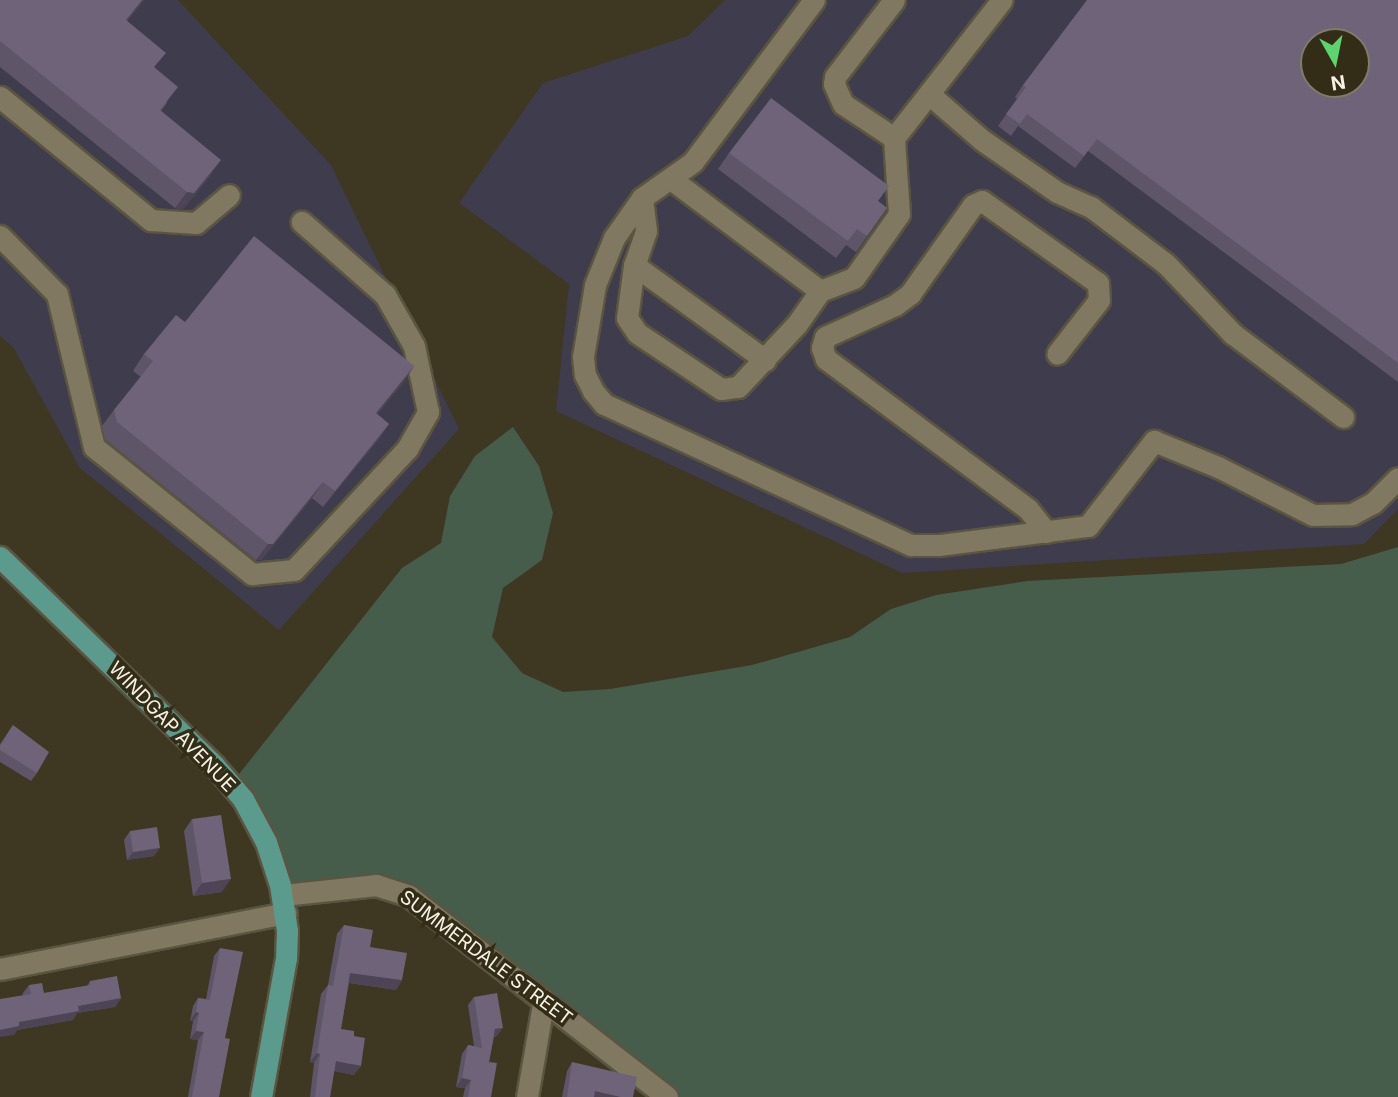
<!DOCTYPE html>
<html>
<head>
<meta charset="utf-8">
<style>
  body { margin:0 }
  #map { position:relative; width:1398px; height:1097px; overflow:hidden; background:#3e3721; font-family:Inter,sans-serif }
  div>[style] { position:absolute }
  .industrial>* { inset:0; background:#3f3c4d }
  .green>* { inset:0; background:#465d4b }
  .roads { filter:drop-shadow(2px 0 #5a5541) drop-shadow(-2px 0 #5a5541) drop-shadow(0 2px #5a5541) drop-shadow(0 -2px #5a5541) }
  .minor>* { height:21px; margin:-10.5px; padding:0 10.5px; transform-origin:10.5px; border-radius:10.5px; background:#807860 }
  .major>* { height:21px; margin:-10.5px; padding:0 10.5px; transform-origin:10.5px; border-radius:10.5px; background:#5b9b8d }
  .wall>* { inset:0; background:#5f5568 }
  .shaded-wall>* { inset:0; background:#4d4555 }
  .building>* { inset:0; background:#6e6379 }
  span { translate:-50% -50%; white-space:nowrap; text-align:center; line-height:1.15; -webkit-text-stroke:7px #332d17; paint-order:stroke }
  .street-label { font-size:19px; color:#f5f1e4 }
  .north { position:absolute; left:1300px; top:28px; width:70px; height:70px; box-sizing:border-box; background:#332d17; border:2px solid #817b69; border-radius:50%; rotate:171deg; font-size:19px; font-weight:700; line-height:28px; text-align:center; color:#f5f1e4 }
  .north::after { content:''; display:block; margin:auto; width:24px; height:32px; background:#5cd56d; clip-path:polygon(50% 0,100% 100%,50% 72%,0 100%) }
</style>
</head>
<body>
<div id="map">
  <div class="industrial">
    <div style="clip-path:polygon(0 0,178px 0,331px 165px,459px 429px,279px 630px,80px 468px,13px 347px,0 336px)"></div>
    <div style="clip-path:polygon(evenodd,725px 0,1398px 0,1398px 509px,1364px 544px,902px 573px,556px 411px,569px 284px,459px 203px,543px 83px,688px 36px,725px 0,1314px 42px,1356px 42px,1356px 84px,1314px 84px,1314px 42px)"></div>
  </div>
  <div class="green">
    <div style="clip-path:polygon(513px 427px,539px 466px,553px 513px,542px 560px,503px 588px,492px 637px,522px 673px,563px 692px,610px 689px,752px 665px,850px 637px,891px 609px,936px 595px,1027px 581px,1341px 564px,1398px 547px,1398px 1097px,675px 1097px,414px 893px,287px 888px,236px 778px,402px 568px,441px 543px,450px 496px,475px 456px)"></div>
  </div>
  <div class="roads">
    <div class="minor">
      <div style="left:814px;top:0;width:202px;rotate:126.8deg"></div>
      <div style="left:693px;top:162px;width:62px;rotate:144.8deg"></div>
      <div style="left:642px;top:198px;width:49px;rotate:125deg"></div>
      <div style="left:614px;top:238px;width:51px;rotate:112deg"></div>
      <div style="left:595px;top:285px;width:73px;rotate:99.5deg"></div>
      <div style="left:583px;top:357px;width:18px;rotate:84deg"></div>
      <div style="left:585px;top:375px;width:18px;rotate:63deg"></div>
      <div style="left:593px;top:391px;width:17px;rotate:50deg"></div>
      <div style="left:604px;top:404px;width:338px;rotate:24.7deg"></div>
      <div style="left:911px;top:545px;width:28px"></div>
      <div style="left:939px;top:545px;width:150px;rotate:-7.3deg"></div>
      <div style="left:1088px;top:526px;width:108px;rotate:-52.2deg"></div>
      <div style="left:1154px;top:441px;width:69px;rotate:22.1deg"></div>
      <div style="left:1218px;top:467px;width:106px;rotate:26.8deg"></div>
      <div style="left:1313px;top:515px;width:39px;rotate:-1deg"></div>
      <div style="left:1352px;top:514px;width:24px;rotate:-28deg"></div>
      <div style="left:1373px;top:503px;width:35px;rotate:-45deg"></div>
      <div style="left:894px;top:0;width:97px;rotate:127.5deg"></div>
      <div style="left:835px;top:77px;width:7px;rotate:98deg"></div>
      <div style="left:834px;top:84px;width:22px;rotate:66deg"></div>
      <div style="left:843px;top:104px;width:61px;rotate:33.7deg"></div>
      <div style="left:929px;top:94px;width:70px;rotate:41deg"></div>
      <div style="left:982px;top:140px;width:91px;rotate:34.7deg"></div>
      <div style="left:1057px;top:192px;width:37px;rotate:24deg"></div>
      <div style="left:1091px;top:207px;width:94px;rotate:37.2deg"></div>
      <div style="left:1166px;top:264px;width:97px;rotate:46.3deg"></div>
      <div style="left:1233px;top:334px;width:138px;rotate:37deg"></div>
      <div style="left:0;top:97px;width:195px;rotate:39.2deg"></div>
      <div style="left:151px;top:220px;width:45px;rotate:3.8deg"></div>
      <div style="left:196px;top:223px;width:43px;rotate:-40.3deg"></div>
      <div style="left:671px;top:179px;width:186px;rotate:36.9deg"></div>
      <div style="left:820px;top:291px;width:36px;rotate:-21deg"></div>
      <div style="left:854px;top:278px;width:78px;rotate:-54.9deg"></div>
      <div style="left:899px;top:214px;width:76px;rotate:-93.8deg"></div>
      <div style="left:894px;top:138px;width:175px;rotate:-52deg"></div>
      <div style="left:642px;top:198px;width:33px;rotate:83deg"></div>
      <div style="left:646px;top:231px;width:36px;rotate:109deg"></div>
      <div style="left:634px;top:265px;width:53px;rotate:97.5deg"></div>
      <div style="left:627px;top:318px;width:18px;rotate:56deg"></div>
      <div style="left:637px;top:333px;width:101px;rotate:33.7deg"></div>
      <div style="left:721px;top:389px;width:17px;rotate:-7deg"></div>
      <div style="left:738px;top:387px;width:86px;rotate:-46.9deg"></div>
      <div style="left:797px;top:324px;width:40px;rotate:-55.1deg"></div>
      <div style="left:0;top:236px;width:81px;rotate:45.5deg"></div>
      <div style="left:57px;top:294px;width:157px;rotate:76.4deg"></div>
      <div style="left:94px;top:447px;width:203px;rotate:38.8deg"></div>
      <div style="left:252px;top:574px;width:42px;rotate:-5.4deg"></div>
      <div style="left:294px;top:570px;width:166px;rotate:-47deg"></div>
      <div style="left:407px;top:449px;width:43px;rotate:-60.4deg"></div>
      <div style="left:428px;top:412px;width:67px;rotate:-102deg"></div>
      <div style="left:414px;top:346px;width:59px;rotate:-119.6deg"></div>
      <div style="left:385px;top:295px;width:111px;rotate:-138.7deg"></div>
      <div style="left:634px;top:265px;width:162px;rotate:35.9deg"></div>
      <div style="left:1046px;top:532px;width:29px;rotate:-128deg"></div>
      <div style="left:1028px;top:509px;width:252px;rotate:-143.4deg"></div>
      <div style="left:826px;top:359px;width:12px;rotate:-110deg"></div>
      <div style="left:822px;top:348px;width:11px;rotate:-75deg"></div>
      <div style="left:825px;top:337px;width:77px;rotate:-24.6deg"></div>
      <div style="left:895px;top:305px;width:19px;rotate:-36deg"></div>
      <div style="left:910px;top:294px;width:109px;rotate:-54.7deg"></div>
      <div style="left:973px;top:205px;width:10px;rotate:-24deg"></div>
      <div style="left:982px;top:201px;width:142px;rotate:35.3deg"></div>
      <div style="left:1098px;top:283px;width:17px;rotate:87deg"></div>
      <div style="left:1099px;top:300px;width:68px;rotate:127.9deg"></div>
      <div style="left:283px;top:895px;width:94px;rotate:-6.1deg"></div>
      <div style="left:376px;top:885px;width:35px;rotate:18deg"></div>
      <div style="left:409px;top:896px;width:327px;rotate:37.9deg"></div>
      <div style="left:0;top:969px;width:291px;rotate:-11.1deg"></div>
      <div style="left:527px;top:1097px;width:99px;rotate:-80.2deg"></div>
    </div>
    <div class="major">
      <div style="left:0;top:557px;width:298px;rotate:44.2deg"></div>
      <div style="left:214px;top:765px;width:45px;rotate:49.5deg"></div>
      <div style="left:243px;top:799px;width:49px;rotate:61.9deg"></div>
      <div style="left:266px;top:842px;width:45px;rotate:72deg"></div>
      <div style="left:280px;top:885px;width:47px;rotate:81.3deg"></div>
      <div style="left:287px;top:931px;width:27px;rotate:92deg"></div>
      <div style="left:286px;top:958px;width:141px;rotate:100.2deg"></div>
    </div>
  </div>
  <div class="wall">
    <div style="clip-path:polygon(0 0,144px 0,127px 21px,155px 68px,167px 103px,161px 111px,210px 176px,183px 209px,175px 208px,0 67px)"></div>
    <div style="clip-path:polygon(1398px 0,1398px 382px,1088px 151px,1075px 168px,1018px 126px,1011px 136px,998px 126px,1017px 99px,1015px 97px,1023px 85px)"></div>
    <div style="clip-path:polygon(729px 153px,878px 201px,887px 208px,856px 252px,846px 245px,836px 258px,718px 169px)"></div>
    <div style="clip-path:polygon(185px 322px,414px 366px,403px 383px,377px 414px,389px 424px,378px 440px,323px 507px,312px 498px,261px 560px,256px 560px,105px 439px,102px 426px,114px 410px,141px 377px,133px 371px,144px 354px)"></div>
    <div style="clip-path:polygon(13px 725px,37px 773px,31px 781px,0 762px,0 744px)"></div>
    <div style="clip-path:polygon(192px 819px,222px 892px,193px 896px,184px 831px)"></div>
    <div style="clip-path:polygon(130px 831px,154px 856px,127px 860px,124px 840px)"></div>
    <div style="clip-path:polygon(344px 925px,370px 947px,402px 980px,396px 990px,349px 983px,341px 1029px,354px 1075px,334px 1071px,330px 1097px,310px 1097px,314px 1063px,310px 1062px,321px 994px,328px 985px,337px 934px)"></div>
    <div style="clip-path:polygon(220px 948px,225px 1038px,219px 1097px,188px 1097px,198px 1040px,190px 1039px,193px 1021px,190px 1021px,193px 1006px,198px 998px,206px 999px,214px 956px)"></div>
    <div style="clip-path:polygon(90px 981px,121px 998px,115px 1007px,77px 1013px,73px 1020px,17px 1030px,14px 1035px,23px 993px,29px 985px,44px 993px,87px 986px)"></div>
    <div style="clip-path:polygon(474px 997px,497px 1036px,494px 1037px,489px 1062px,491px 1097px,463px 1097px,465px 1088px,456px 1087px,462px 1054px,468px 1045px,474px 1046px,468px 1005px)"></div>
    <div style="clip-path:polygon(572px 1062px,633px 1097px,562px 1097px,567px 1071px)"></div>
  </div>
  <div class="shaded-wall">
    <div style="clip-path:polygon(142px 0,144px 0,114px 36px,126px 20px)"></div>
    <div style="clip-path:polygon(221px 160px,210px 176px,183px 209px,175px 208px,187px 192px)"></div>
    <div style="clip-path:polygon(414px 366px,403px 383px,365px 430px,376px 413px)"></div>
    <div style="clip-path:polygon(389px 424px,378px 440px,323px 507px,335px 491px)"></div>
    <div style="clip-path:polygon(323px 482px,312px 498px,261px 560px,256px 560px,268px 544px)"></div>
    <div style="clip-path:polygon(160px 848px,154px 856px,127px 860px,133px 852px)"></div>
    <div style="clip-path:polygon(231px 879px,222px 892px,193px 896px,202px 883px)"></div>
    <div style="clip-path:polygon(350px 973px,402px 980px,396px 990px,344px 982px)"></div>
    <div style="clip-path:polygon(121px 998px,115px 1007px,77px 1013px,73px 1020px,17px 1030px,14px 1035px,0 1037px,0 1030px,19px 1022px,78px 1006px)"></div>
    <div style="clip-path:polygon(196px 1012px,199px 1013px,193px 1021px,190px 1021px)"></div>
    <div style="clip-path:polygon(503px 1028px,497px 1036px,489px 1037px,495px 1029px)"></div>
    <div style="clip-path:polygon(196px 1031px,204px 1032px,198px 1040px,190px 1039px)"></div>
    <div style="clip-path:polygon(317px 1053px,320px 1054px,314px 1063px,310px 1062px)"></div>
    <div style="clip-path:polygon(336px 1061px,361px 1066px,354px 1075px,330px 1070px)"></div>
    <div style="clip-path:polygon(462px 1078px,471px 1080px,465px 1088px,456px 1087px)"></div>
    <div style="clip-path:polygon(595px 1091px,621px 1097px,591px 1097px)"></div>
  </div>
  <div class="building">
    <div style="clip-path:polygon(0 0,142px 0,126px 20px,166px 53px,154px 67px,178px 87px,160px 110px,221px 160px,194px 193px,187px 192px,0 41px)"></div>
    <div style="clip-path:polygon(evenodd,1087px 0,1398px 0,1398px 363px,1097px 139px,1084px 156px,1027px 114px,1020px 124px,1006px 114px,1026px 87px,1023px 85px,1087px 0,1314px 42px,1356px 42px,1356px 84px,1314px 84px,1314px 42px)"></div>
    <div style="clip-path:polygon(771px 98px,889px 186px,878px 201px,887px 208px,867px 236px,857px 229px,848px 241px,729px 153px)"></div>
    <div style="clip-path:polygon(254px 236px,414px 366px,376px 413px,389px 424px,335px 491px,323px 482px,273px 544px,268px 544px,117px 422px,114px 410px,153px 361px,144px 354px,176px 315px,185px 322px)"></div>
    <div style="clip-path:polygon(13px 725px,49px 752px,37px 773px,0 750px,0 746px)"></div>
    <div style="clip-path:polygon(221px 815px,231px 879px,202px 883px,192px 819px)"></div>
    <div style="clip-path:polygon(157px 827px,160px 848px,133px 852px,130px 831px)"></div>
    <div style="clip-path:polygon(344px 925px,373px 930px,370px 947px,407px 953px,402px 980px,350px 973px,341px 1029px,354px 1031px,354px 1036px,365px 1038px,361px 1066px,336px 1061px,330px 1097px,315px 1097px,320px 1054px,317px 1053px,328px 985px,333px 986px)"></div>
    <div style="clip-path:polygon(220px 948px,243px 952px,225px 1038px,230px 1039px,219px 1097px,192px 1097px,204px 1032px,196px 1031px,199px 1013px,196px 1012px,198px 998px,210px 1000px)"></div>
    <div style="clip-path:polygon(117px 976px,121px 998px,78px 1006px,79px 1011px,19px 1022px,19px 1026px,0 1030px,0 999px,31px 994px,29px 985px,42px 983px,44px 993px,90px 985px,90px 981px)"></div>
    <div style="clip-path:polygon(497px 993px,503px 1028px,495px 1029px,489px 1062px,497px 1063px,491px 1097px,468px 1097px,471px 1080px,462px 1078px,468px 1045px,482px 1048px,474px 997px)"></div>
    <div style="clip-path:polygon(572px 1062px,637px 1077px,633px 1097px,621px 1097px,595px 1091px,594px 1097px,567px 1097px)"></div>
  </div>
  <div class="street-label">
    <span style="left:172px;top:727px;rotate:46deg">WINDGAP AVENUE</span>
    <span style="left:486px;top:958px;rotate:37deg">SUMMERDALE STREET</span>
  </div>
  <div class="north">N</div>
</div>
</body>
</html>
